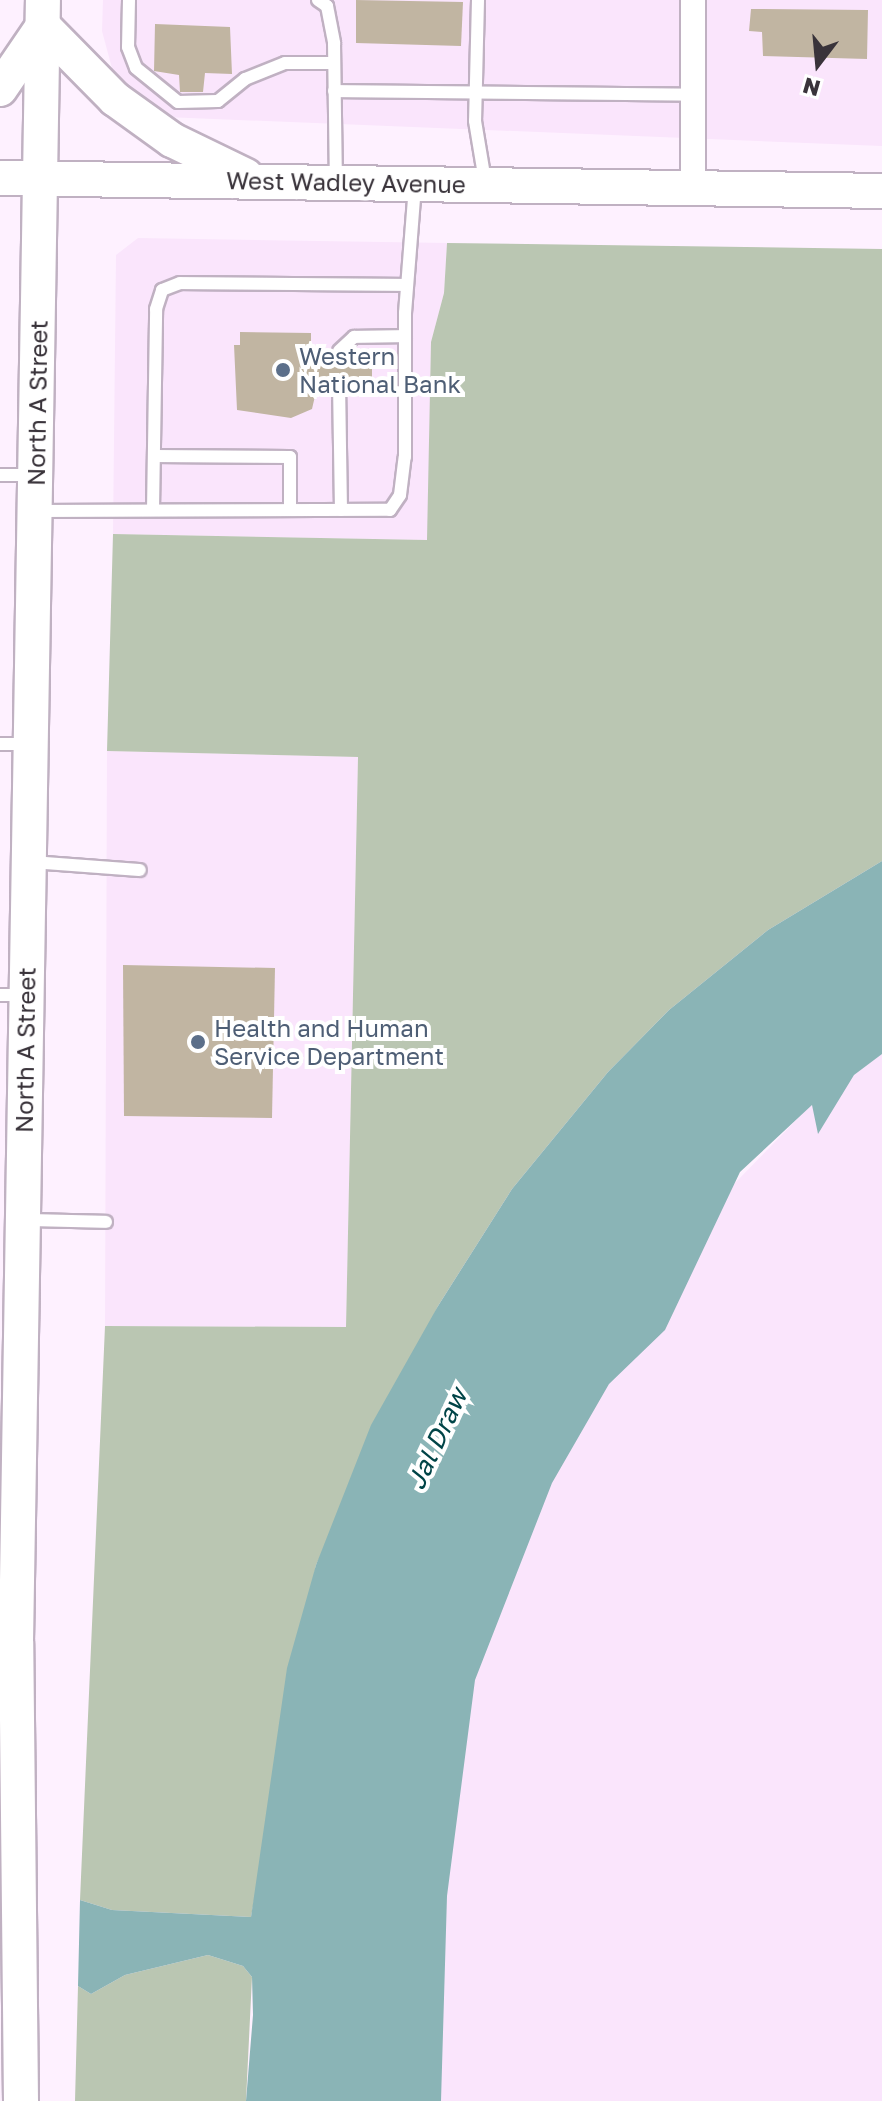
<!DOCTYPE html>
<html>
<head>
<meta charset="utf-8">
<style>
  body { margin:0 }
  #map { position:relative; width:882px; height:2101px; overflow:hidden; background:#fef1ff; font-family:"Golos Text",sans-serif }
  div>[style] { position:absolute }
  .built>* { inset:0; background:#fae5fc }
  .green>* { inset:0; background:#bac6b2 }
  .water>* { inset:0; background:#8ab4b6 }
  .building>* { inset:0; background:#c1b5a2 }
  .roads { filter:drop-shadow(2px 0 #c0b1c2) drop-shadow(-2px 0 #c0b1c2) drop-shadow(0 2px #c0b1c2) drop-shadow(0 -2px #c0b1c2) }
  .lane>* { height:12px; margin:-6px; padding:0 6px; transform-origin:6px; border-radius:6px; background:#fff }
  .street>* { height:24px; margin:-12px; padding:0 12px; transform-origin:12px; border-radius:12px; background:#fff }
  .secondary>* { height:34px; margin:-17px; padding:0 17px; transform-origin:17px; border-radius:17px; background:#fff }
  .dots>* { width:22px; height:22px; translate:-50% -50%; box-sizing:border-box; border:4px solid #fff; border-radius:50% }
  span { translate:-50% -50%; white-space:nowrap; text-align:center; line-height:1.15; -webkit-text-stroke:8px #fff; paint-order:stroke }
  .street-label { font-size:24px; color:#39333a }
  .service-label { font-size:24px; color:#4e5e75 }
  .left { translate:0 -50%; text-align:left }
  .water-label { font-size:26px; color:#004447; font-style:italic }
  .north { position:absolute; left:778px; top:24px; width:80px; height:80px; -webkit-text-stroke:6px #fff; paint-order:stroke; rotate:196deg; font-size:22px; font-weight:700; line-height:32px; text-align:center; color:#39333a }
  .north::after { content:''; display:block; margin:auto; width:28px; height:36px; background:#39333a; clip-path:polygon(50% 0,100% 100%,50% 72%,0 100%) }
</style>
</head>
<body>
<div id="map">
  <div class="built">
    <div style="clip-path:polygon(103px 0,882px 0,882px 146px,165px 117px,138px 101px,113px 72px,102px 31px)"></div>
    <div style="clip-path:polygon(138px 238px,447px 243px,444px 293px,431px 342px,428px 540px,113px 534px,116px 255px)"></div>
    <div style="clip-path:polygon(107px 751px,358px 757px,346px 1327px,105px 1326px)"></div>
    <div style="clip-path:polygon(882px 1054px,882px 2101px,414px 2101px,472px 1623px,694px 1225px,808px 1108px)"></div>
  </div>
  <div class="green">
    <div style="clip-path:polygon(447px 243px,882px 249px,882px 861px,768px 930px,669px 1010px,608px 1072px,512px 1189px,438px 1306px,316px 1565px,251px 1917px,112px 1910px,80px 1900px,105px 1326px,346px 1327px,358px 757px,107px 751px,113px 534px,427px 540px,431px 342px,444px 293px)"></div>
    <div style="clip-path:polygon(208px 1955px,243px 1966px,252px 1977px,246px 2101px,75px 2101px,78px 1986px,91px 1994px,125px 1975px)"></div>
  </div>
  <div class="water">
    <div style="clip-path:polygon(882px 861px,882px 1054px,854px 1075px,818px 1134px,812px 1105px,740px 1172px,665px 1330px,609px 1384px,552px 1483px,475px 1680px,447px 1896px,441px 2101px,246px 2101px,253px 2015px,252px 1977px,243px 1966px,208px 1955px,125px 1975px,91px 1994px,78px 1986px,80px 1900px,112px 1910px,251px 1917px,287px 1668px,316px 1565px,371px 1425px,438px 1306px,512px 1189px,608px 1072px,669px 1010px,768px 930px)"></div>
  </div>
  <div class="building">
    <div style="clip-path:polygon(356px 0,463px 2px,461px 46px,356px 43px)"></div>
    <div style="clip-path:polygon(751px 9px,868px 10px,867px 59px,763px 56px,762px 32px,749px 31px)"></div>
    <div style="clip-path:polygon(155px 24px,230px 27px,232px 74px,205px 73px,203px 92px,180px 92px,179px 75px,154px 71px)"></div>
    <div style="clip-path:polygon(240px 332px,311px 333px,311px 345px,337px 360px,352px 351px,372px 351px,372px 383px,348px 383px,335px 375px,330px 383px,318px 383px,312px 409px,291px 418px,237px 410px,234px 345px,240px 345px)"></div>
    <div style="clip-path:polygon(123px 965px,275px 968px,272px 1118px,124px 1116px)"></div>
  </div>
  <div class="roads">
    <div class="lane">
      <div style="left:129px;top:0;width:47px;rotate:91.2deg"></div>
      <div style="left:128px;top:47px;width:22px;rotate:69deg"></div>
      <div style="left:136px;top:68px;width:54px;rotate:39deg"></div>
      <div style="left:178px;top:102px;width:40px;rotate:-1.4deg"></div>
      <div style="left:218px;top:101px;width:35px;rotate:-39deg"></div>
      <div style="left:245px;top:79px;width:43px;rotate:-21.8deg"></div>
      <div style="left:285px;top:63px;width:49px"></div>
      <div style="left:318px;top:0;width:11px;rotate:34deg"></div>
      <div style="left:327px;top:6px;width:38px;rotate:79deg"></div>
      <div style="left:334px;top:43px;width:136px;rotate:89.2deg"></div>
      <div style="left:478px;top:0;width:121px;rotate:91.4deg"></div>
      <div style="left:475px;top:121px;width:61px;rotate:80.5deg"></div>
      <div style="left:334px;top:91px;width:359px;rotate:0.6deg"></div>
      <div style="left:339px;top:351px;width:21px;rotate:-43deg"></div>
      <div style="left:354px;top:337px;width:51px;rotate:-1.1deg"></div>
      <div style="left:339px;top:383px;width:127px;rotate:89.1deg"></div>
      <div style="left:154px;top:456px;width:136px;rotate:0.4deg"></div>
      <div style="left:290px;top:457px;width:53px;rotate:90deg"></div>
      <div style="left:0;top:475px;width:33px"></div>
      <div style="left:153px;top:510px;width:201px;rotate:-89.1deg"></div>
      <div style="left:156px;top:309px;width:20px;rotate:-72deg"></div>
      <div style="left:162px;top:290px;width:19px;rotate:-21deg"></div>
      <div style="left:180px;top:283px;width:227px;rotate:0.5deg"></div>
      <div style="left:35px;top:511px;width:355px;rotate:-0.2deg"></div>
      <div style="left:390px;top:510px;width:18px;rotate:-56deg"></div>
      <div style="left:400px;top:495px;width:38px;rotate:-83deg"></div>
      <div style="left:405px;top:457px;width:144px;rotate:-90deg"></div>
      <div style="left:405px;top:313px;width:126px;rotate:-85.5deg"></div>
      <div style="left:0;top:744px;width:29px"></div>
      <div style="left:31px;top:862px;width:109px;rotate:4.2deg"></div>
      <div style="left:0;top:995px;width:23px"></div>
      <div style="left:26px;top:1220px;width:80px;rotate:1.4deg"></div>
    </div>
    <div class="street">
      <div style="left:693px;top:0;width:187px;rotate:90deg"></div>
    </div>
    <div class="secondary">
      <div style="left:0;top:89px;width:76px;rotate:-55.7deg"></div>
      <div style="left:43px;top:26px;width:103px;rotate:45.4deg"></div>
      <div style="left:115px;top:99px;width:70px;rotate:35.7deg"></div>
      <div style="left:172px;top:140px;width:82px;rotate:25.9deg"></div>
      <div style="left:0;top:178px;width:882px;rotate:0.84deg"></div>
      <div style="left:21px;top:2101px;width:459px;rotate:-90.6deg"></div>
      <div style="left:16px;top:1642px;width:1642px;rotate:-89.06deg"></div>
    </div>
  </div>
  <div class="dots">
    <div style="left:283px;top:370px;background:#5c6f8a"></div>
    <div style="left:198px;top:1042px;background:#5c6f8a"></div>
  </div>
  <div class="street-label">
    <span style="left:346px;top:182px;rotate:1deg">West Wadley Avenue</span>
    <span style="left:37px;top:403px;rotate:-89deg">North A Street</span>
    <span style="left:25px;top:1050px;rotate:-89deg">North A Street</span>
  </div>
  <div class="service-label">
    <span class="left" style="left:299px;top:370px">Western<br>National Bank</span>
    <span class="left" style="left:214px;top:1042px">Health and Human<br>Service Department</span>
  </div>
  <div class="water-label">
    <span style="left:437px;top:1439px;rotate:-65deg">Jal Draw</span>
  </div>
  <div class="north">N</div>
</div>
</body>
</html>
